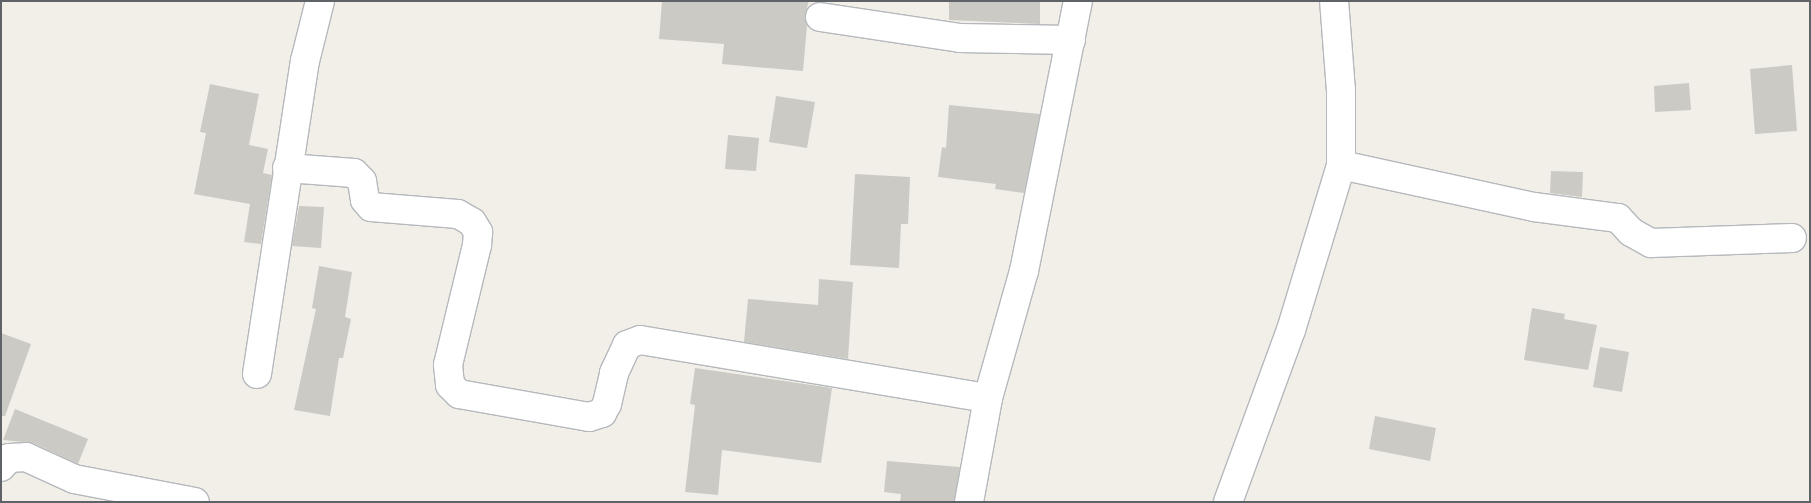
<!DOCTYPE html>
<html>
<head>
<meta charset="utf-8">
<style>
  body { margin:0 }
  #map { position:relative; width:1811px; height:503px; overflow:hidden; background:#f1efe8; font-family:"Space Grotesk",sans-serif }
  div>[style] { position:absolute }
  .building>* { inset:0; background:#cccac5 }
  .roads { filter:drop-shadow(1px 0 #b5b8bc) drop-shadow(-1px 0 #b5b8bc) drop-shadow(0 1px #b5b8bc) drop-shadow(0 -1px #b5b8bc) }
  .minor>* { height:28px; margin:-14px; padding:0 14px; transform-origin:14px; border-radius:14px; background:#fff }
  span { translate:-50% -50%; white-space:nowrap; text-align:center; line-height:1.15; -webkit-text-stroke:4px #fff; paint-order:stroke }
  .frame { position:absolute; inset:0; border:2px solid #5f6368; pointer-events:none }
</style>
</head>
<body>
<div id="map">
  <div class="building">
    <div style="clip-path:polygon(662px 1px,809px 1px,805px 15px,807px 25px,803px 71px,722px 64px,724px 44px,659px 39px)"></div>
    <div style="clip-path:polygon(949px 1px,1040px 1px,1040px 24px,949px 20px)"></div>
    <div style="clip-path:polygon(1792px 65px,1797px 131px,1755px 134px,1750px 69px)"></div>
    <div style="clip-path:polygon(1689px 83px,1691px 110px,1655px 112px,1654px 86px)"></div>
    <div style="clip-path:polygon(210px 84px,259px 94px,249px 145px,268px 149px,263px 173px,272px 175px,261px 244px,244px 242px,250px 204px,194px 194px,206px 133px,200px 132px)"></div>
    <div style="clip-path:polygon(776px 96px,815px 102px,807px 148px,769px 142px)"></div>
    <div style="clip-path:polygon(949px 105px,1040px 114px,1024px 193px,995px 189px,996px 184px,938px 177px,942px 147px,946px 148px)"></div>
    <div style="clip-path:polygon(728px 135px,759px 138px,756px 171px,725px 169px)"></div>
    <div style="clip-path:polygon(1551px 171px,1583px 172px,1582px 197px,1550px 193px)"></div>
    <div style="clip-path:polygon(855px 174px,910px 177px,908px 224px,901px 224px,899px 268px,850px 265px)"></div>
    <div style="clip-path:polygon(299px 206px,324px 207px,321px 248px,292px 246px)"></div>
    <div style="clip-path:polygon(319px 266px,352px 272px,345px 317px,351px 319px,343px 358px,339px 358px,330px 416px,294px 410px,316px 309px,312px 308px)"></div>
    <div style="clip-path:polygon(819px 279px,853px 282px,848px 359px,744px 342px,748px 299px,818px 305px)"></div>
    <div style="clip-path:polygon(1532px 308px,1565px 314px,1564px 319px,1597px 325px,1588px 370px,1524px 360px)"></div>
    <div style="clip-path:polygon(1px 333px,31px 344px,5px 416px,1px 416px)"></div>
    <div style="clip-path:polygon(1600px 347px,1629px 352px,1622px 392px,1593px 387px)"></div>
    <div style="clip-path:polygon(695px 368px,832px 388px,821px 463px,722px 450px,718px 495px,685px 492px,695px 405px,690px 404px)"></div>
    <div style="clip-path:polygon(15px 409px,88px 439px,78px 464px,33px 443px,3px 440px)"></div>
    <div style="clip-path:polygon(1375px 416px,1436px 428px,1430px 461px,1369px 449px)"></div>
    <div style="clip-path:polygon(887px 461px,960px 467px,954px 502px,900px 502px,901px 494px,884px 492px)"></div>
  </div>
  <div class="roads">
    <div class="minor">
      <div style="left:820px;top:17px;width:142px;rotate:8.5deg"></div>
      <div style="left:960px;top:38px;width:111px;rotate:1deg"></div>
      <div style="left:1341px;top:165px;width:198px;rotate:12.3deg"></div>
      <div style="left:1534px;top:207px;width:85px;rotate:7.5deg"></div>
      <div style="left:1618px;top:218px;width:19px;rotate:47deg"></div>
      <div style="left:1631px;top:232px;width:23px;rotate:29deg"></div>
      <div style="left:1651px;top:243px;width:141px;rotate:-2deg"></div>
      <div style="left:287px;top:168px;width:67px;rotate:4.3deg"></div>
      <div style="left:354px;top:173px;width:11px;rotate:45deg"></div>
      <div style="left:362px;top:181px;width:19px;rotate:81deg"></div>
      <div style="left:365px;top:200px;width:9px;rotate:49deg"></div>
      <div style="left:371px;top:207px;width:87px;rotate:4.6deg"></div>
      <div style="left:458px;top:214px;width:16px;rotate:30deg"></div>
      <div style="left:472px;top:222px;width:12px;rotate:59deg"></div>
      <div style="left:478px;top:232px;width:13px;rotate:94deg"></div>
      <div style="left:477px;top:245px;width:123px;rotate:103.6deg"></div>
      <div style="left:448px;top:365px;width:20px;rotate:84deg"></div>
      <div style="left:450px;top:385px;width:13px;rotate:45deg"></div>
      <div style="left:459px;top:394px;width:132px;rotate:10deg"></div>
      <div style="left:589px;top:417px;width:14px;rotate:-17deg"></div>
      <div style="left:602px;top:413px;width:10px;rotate:-61deg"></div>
      <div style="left:607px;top:404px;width:32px;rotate:-77deg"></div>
      <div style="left:614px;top:373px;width:31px;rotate:-65deg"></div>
      <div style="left:627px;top:345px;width:14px;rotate:-21deg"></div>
      <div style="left:640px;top:340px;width:353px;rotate:9.5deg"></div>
      <div style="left:257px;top:374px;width:317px;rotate:-81.3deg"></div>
      <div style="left:305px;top:61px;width:62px;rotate:-76deg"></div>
      <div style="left:1px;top:467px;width:12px;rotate:-48deg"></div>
      <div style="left:9px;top:458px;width:17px;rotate:-3deg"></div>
      <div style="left:26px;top:457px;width:53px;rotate:24.6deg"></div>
      <div style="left:74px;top:479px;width:123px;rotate:10.8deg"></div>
      <div style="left:969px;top:502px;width:106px;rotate:-79.6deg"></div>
      <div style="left:988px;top:398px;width:132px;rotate:-74.2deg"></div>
      <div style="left:1024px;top:271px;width:275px;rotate:-78.7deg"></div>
      <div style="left:1228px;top:502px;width:183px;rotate:-69.9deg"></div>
      <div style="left:1291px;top:330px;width:172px;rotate:-73.1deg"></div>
      <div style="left:1341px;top:165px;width:74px;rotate:-90deg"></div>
      <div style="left:1341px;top:91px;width:90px;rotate:-94.4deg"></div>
    </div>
  </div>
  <div class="frame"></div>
</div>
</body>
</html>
